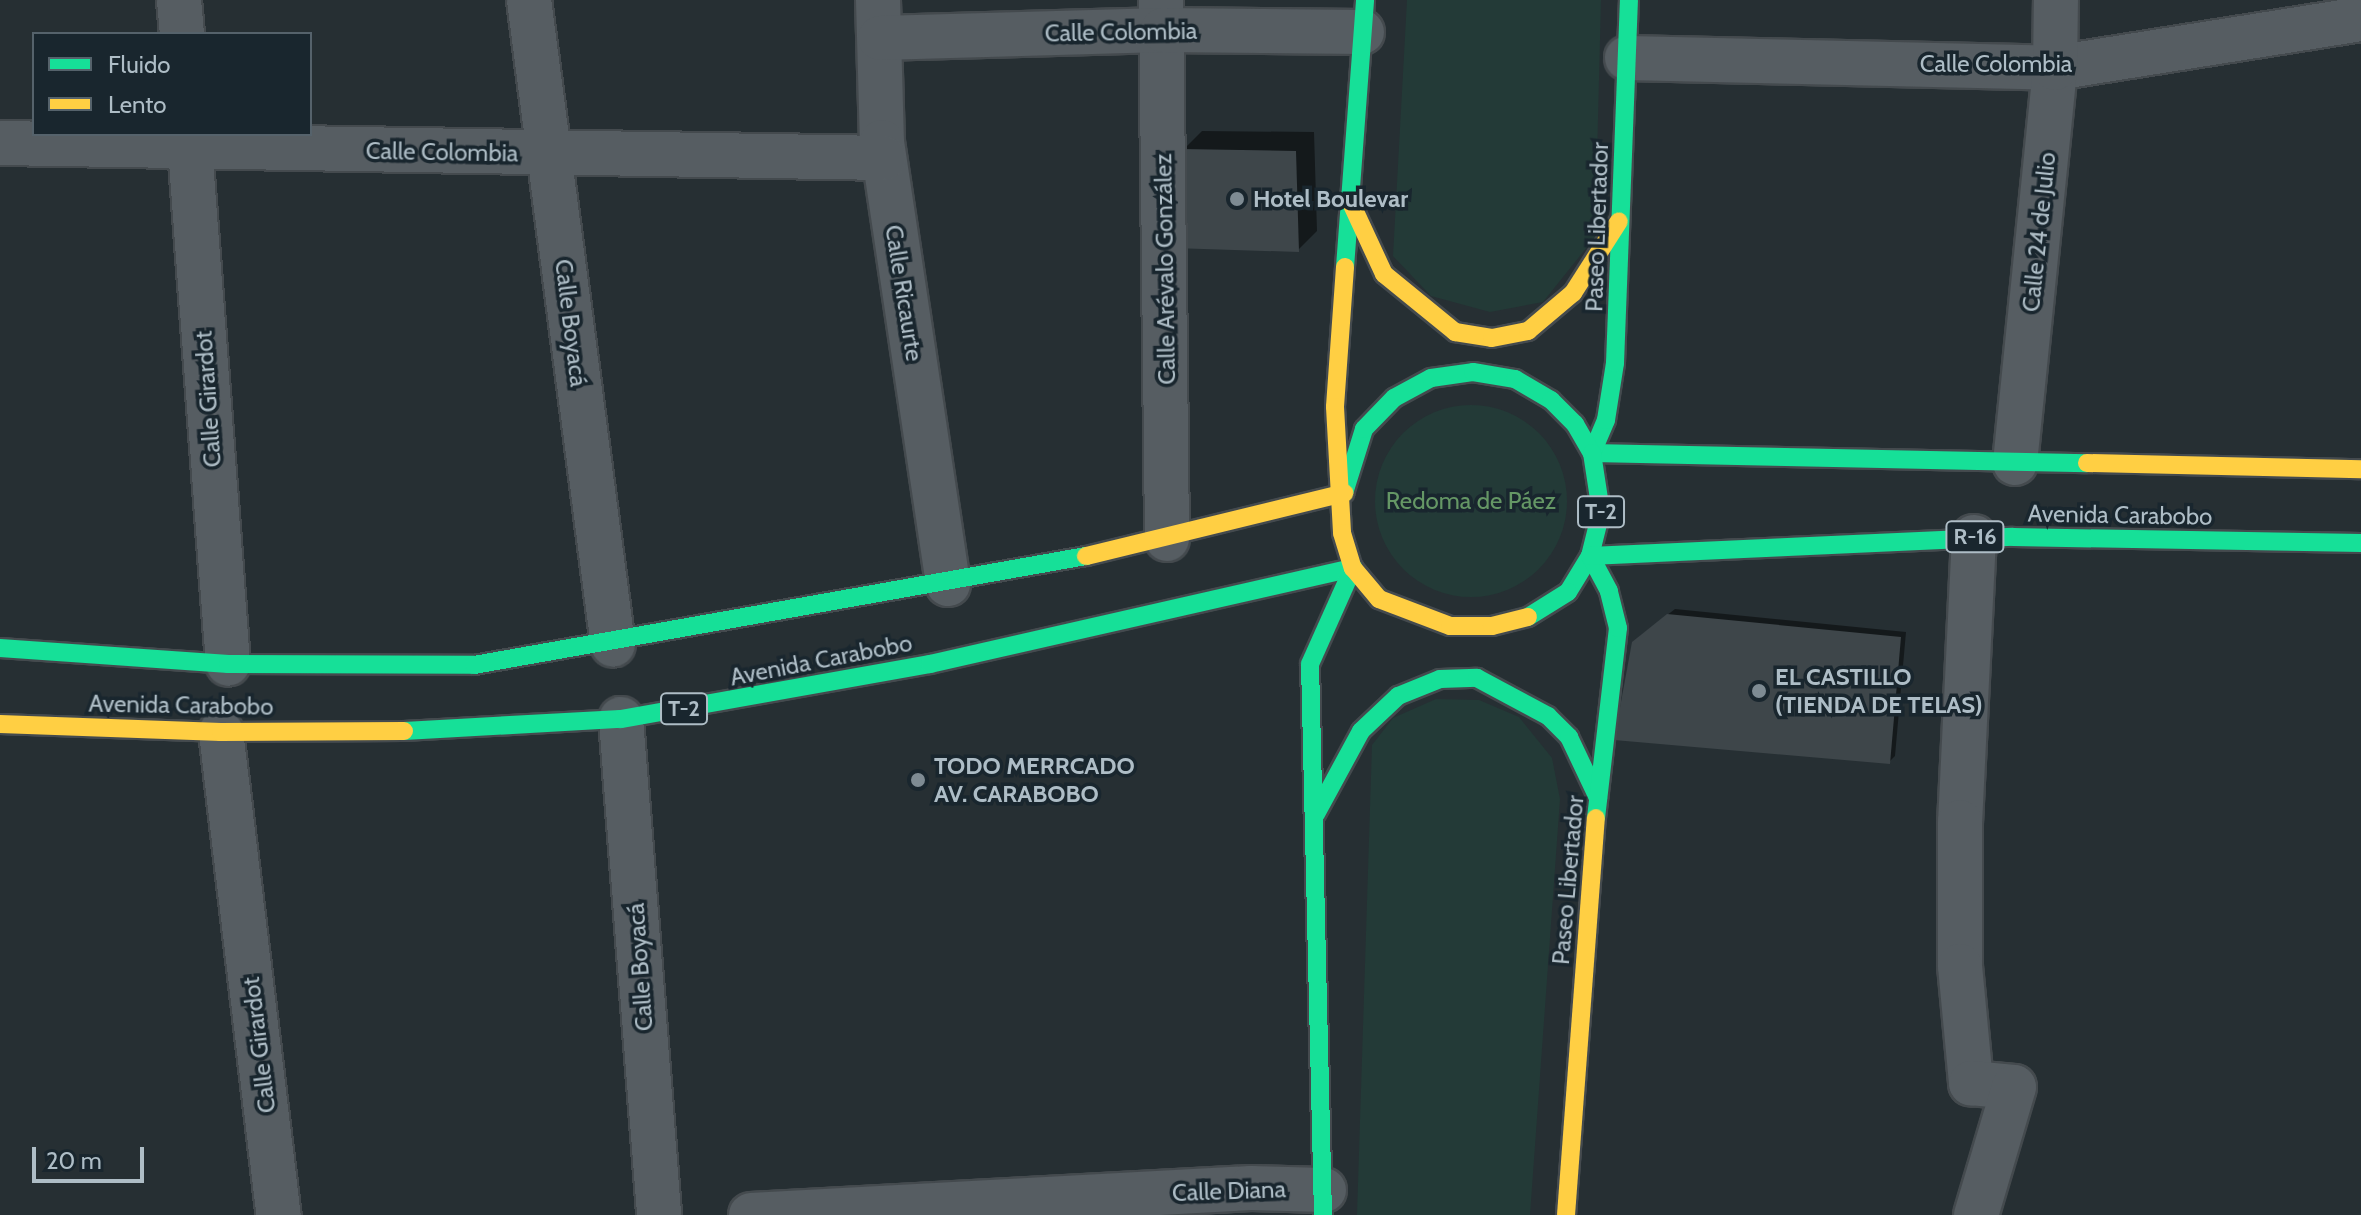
<!DOCTYPE html>
<html>
<head>
<meta charset="utf-8">
<style>
  body { margin:0 }
  #map { position:relative; width:2361px; height:1215px; overflow:hidden; background:#262f33; font-family:Cabin,sans-serif }
  div>[style] { position:absolute }
  .green>* { inset:0; background:#233a37 }
  .round { border-radius:50% }
  .shadow>* { inset:0; background:#0007 }
  .building>* { inset:0; background:#3e464a }
  .roads { filter:drop-shadow(2px 0 #444a4e) drop-shadow(-2px 0 #444a4e) drop-shadow(0 2px #444a4e) drop-shadow(0 -2px #444a4e) }
  .street>* { height:44px; margin:-22px; padding:0 22px; transform-origin:22px; border-radius:22px; background:#565d62 }
  .fast>* { height:18px; margin:-9px; padding:0 9px; transform-origin:9px; border-radius:9px; background:#16e098 }
  .slow>* { height:18px; margin:-9px; padding:0 9px; transform-origin:9px; border-radius:9px; background:#ffcf43 }
  .dots>* { width:22px; height:22px; translate:-50% -50%; box-sizing:border-box; border:4px solid #19262e; border-radius:50% }
  span { translate:-50% -50%; white-space:nowrap; text-align:center; line-height:1.15; -webkit-text-stroke:7px #19262e; paint-order:stroke }
  .shield-label span { padding:2px 6px; background:#19262e; border:2px solid; border-radius:6px; -webkit-text-stroke-width:0 }
  .shield-label { font-size:22px; color:#aebdc6; font-weight:700 }
  .street-label { font-size:24px; color:#aebdc6 }
  .poi-label { font-size:24px; color:#aebdc6; font-weight:700 }
  .left { translate:0 -50%; text-align:left }
  .park-label { font-size:24px; color:#659765 }
  .legend { position:absolute; left:32px; top:32px; width:280px; height:104px; box-sizing:border-box; background:#19262e; border:2px solid #55626b; margin:0; padding:10px 14px; list-style:none; font-size:24px; color:#aebdc6 }
  .legend li { display:flex; align-items:center; gap:16px; height:40px }
  .legend b { width:40px; border:2px solid #55626b }
  .scale { position:absolute; left:32px; top:1147px; width:112px; height:36px; box-sizing:border-box; border:4px solid #aebdc6; border-top:0; padding-left:10px; font-size:24px; line-height:28px; white-space:nowrap; color:#aebdc6; -webkit-text-stroke:6px #19262e; paint-order:stroke }
</style>
</head>
<body>
<div id="map">
  <div class="green">
    <div style="clip-path:polygon(1407px 0,1601px 0,1595px 237px,1543px 302px,1490px 312px,1431px 296px,1393px 256px)"></div>
    <div class="round" style="left:1375px;top:405px;width:192px;height:192px"></div>
    <div style="clip-path:polygon(1436px 699px,1479px 700px,1519px 717px,1552px 758px,1560px 799px,1530px 1215px,1357px 1215px,1372px 745px,1393px 718px)"></div>
  </div>
  <div class="shadow">
    <div style="clip-path:polygon(1202px 131px,1314px 132px,1317px 231px,1298px 250px,1183px 150px)"></div>
    <div style="clip-path:polygon(1675px 609px,1906px 632px,1895px 756px,1889px 762px,1640px 636px)"></div>
  </div>
  <div class="building">
    <div style="clip-path:polygon(1181px 149px,1296px 151px,1299px 252px,1173px 248px)"></div>
    <div style="clip-path:polygon(1667px 614px,1901px 637px,1890px 764px,1614px 740px,1632px 642px)"></div>
  </div>
  <div class="roads">
    <div class="street">
      <div style="left:179px;top:0;width:34px;rotate:85deg"></div>
      <div style="left:529px;top:0;width:650px;rotate:82.58deg"></div>
      <div style="left:878px;top:0;width:142px;rotate:88.4deg"></div>
      <div style="left:882px;top:142px;width:447px;rotate:81.5deg"></div>
      <div style="left:1161px;top:0;width:539px;rotate:89.36deg"></div>
      <div style="left:880px;top:38px;width:283px;rotate:-1.6deg"></div>
      <div style="left:1163px;top:30px;width:199px;rotate:0.6deg"></div>
      <div style="left:1627px;top:58px;width:428px;rotate:1.3deg"></div>
      <div style="left:2055px;top:68px;width:310px;rotate:-9.1deg"></div>
      <div style="left:189px;top:134px;width:531px;rotate:85.79deg"></div>
      <div style="left:0;top:143px;width:884px;rotate:0.97deg"></div>
      <div style="left:2015px;top:463px;width:397px;rotate:-84.2deg"></div>
      <div style="left:2055px;top:68px;width:68px;rotate:-89.2deg"></div>
      <div style="left:1974px;top:537px;width:285px;rotate:92.8deg"></div>
      <div style="left:1960px;top:822px;width:144px;rotate:90deg"></div>
      <div style="left:1960px;top:966px;width:118px;rotate:84.6deg"></div>
      <div style="left:1971px;top:1083px;width:43px;rotate:5.3deg"></div>
      <div style="left:2014px;top:1087px;width:134px;rotate:106.5deg"></div>
      <div style="left:621px;top:719px;width:497px;rotate:85.6deg"></div>
      <div style="left:221px;top:732px;width:486px;rotate:83.2deg"></div>
      <div style="left:751px;top:1215px;width:501px;rotate:-3.09deg"></div>
      <div style="left:1251px;top:1188px;width:73px;rotate:1.6deg"></div>
    </div>
    <div class="fast">
      <div style="left:1345px;top:267px;width:268px;rotate:-85.7deg"></div>
      <div style="left:1592px;top:453px;width:495px;rotate:1.2deg"></div>
      <div style="left:1592px;top:453px;width:36px;rotate:-67deg"></div>
      <div style="left:1606px;top:420px;width:58px;rotate:-81deg"></div>
      <div style="left:1615px;top:363px;width:363px;rotate:-87.8deg"></div>
      <div style="left:1344px;top:493px;width:67px;rotate:-72.6deg"></div>
      <div style="left:1364px;top:429px;width:43px;rotate:-45.9deg"></div>
      <div style="left:1394px;top:398px;width:42px;rotate:-28.4deg"></div>
      <div style="left:1431px;top:378px;width:42px;rotate:-8.1deg"></div>
      <div style="left:1473px;top:372px;width:43px;rotate:9.5deg"></div>
      <div style="left:1515px;top:379px;width:42px;rotate:30.3deg"></div>
      <div style="left:1551px;top:400px;width:34px;rotate:45deg"></div>
      <div style="left:1575px;top:424px;width:34px;rotate:60deg"></div>
      <div style="left:1592px;top:453px;width:60px;rotate:81.3deg"></div>
      <div style="left:1601px;top:512px;width:45px;rotate:104deg"></div>
      <div style="left:1590px;top:556px;width:42px;rotate:121.4deg"></div>
      <div style="left:1568px;top:592px;width:47px;rotate:148deg"></div>
      <div style="left:0;top:648px;width:229px;rotate:4deg"></div>
      <div style="left:228px;top:664px;width:246px;rotate:0.2deg"></div>
      <div style="left:474px;top:665px;width:622px;rotate:-10.1deg"></div>
      <div style="left:404px;top:731px;width:217px;rotate:-3.2deg"></div>
      <div style="left:621px;top:719px;width:314px;rotate:-10.1deg"></div>
      <div style="left:930px;top:664px;width:434px;rotate:-12.8deg"></div>
      <div style="left:1316px;top:814px;width:94px;rotate:-61.5deg"></div>
      <div style="left:1361px;top:731px;width:51px;rotate:-43.4deg"></div>
      <div style="left:1398px;top:696px;width:45px;rotate:-22deg"></div>
      <div style="left:1440px;top:679px;width:37px;rotate:-2deg"></div>
      <div style="left:1477px;top:678px;width:81px;rotate:28.2deg"></div>
      <div style="left:1548px;top:716px;width:30px;rotate:45deg"></div>
      <div style="left:1569px;top:737px;width:68px;rotate:64.6deg"></div>
      <div style="left:1596px;top:818px;width:191px;rotate:-83.4deg"></div>
      <div style="left:1618px;top:628px;width:38px;rotate:-104deg"></div>
      <div style="left:1609px;top:591px;width:40px;rotate:-118deg"></div>
      <div style="left:1590px;top:556px;width:423px;rotate:-2.6deg"></div>
      <div style="left:2013px;top:537px;width:348px;rotate:1deg"></div>
      <div style="left:1323px;top:1215px;width:551px;rotate:-91.35deg"></div>
      <div style="left:1310px;top:664px;width:105px;rotate:-65.9deg"></div>
    </div>
    <div class="slow">
      <div style="left:1352px;top:205px;width:76px;rotate:65.1deg"></div>
      <div style="left:1384px;top:274px;width:92px;rotate:39.2deg"></div>
      <div style="left:1455px;top:332px;width:37px;rotate:9deg"></div>
      <div style="left:1492px;top:338px;width:37px;rotate:-11deg"></div>
      <div style="left:1528px;top:331px;width:59px;rotate:-40.2deg"></div>
      <div style="left:1573px;top:293px;width:85px;rotate:-57.4deg"></div>
      <div style="left:1345px;top:267px;width:140px;rotate:94.1deg"></div>
      <div style="left:1335px;top:407px;width:126px;rotate:86.8deg"></div>
      <div style="left:1342px;top:533px;width:37px;rotate:73deg"></div>
      <div style="left:1353px;top:568px;width:40px;rotate:50deg"></div>
      <div style="left:1379px;top:599px;width:76px;rotate:20.8deg"></div>
      <div style="left:1450px;top:626px;width:42px"></div>
      <div style="left:1492px;top:626px;width:37px;rotate:-14deg"></div>
      <div style="left:2087px;top:463px;width:274px;rotate:1.3deg"></div>
      <div style="left:1086px;top:556px;width:266px;rotate:-13.7deg"></div>
      <div style="left:0;top:724px;width:221px;rotate:2.1deg"></div>
      <div style="left:221px;top:732px;width:183px;rotate:-0.3deg"></div>
      <div style="left:1566px;top:1215px;width:398px;rotate:-85.7deg"></div>
    </div>
  </div>
  <div class="dots">
    <div style="left:1237px;top:199px;background:#7e8b93"></div>
    <div style="left:1759px;top:691px;background:#7e8b93"></div>
    <div style="left:918px;top:780px;background:#7e8b93"></div>
  </div>
  <div class="shield-label">
    <span style="left:1601px;top:512px">T-2</span>
    <span style="left:1975px;top:537px">R-16</span>
    <span style="left:684px;top:709px">T-2</span>
  </div>
  <div class="street-label">
    <span style="left:1121px;top:32px;rotate:-1deg">Calle Colombia</span>
    <span style="left:1996px;top:64px">Calle Colombia</span>
    <span style="left:442px;top:152px;rotate:1deg">Calle Colombia</span>
    <span style="left:1597px;top:227px;rotate:-88deg">Paseo Libertador</span>
    <span style="left:2039px;top:232px;rotate:-84deg">Calle 24 de Julio</span>
    <span style="left:1165px;top:269px;rotate:-91deg">Calle Arévalo González</span>
    <span style="left:904px;top:293px;rotate:81deg">Calle Ricaurte</span>
    <span style="left:571px;top:323px;rotate:83deg">Calle Boyacá</span>
    <span style="left:208px;top:399px;rotate:-94deg">Calle Girardot</span>
    <span style="left:2120px;top:515px;rotate:1deg">Avenida Carabobo</span>
    <span style="left:821px;top:660px;rotate:-11deg">Avenida Carabobo</span>
    <span style="left:181px;top:705px;rotate:1deg">Avenida Carabobo</span>
    <span style="left:1568px;top:880px;rotate:-85deg">Paseo Libertador</span>
    <span style="left:640px;top:967px;rotate:-94deg">Calle Boyacá</span>
    <span style="left:259px;top:1045px;rotate:-97deg">Calle Girardot</span>
    <span style="left:1229px;top:1191px;rotate:-2deg">Calle Diana</span>
  </div>
  <div class="poi-label">
    <span class="left" style="left:1253px;top:199px">Hotel Boulevar</span>
    <span class="left" style="left:1775px;top:691px">EL CASTILLO<br>(TIENDA DE TELAS)</span>
    <span class="left" style="left:934px;top:780px">TODO MERRCADO<br>AV. CARABOBO</span>
  </div>
  <div class="park-label">
    <span style="left:1471px;top:501px">Redoma de Páez</span>
  </div>
  <ul class="legend">
  <li><b style="height:10px;background:#16e098"></b>Fluido</li>
  <li><b style="height:10px;background:#ffcf43"></b>Lento</li>
  </ul>
  <div class="scale">20 m</div>
</div>
</body>
</html>
